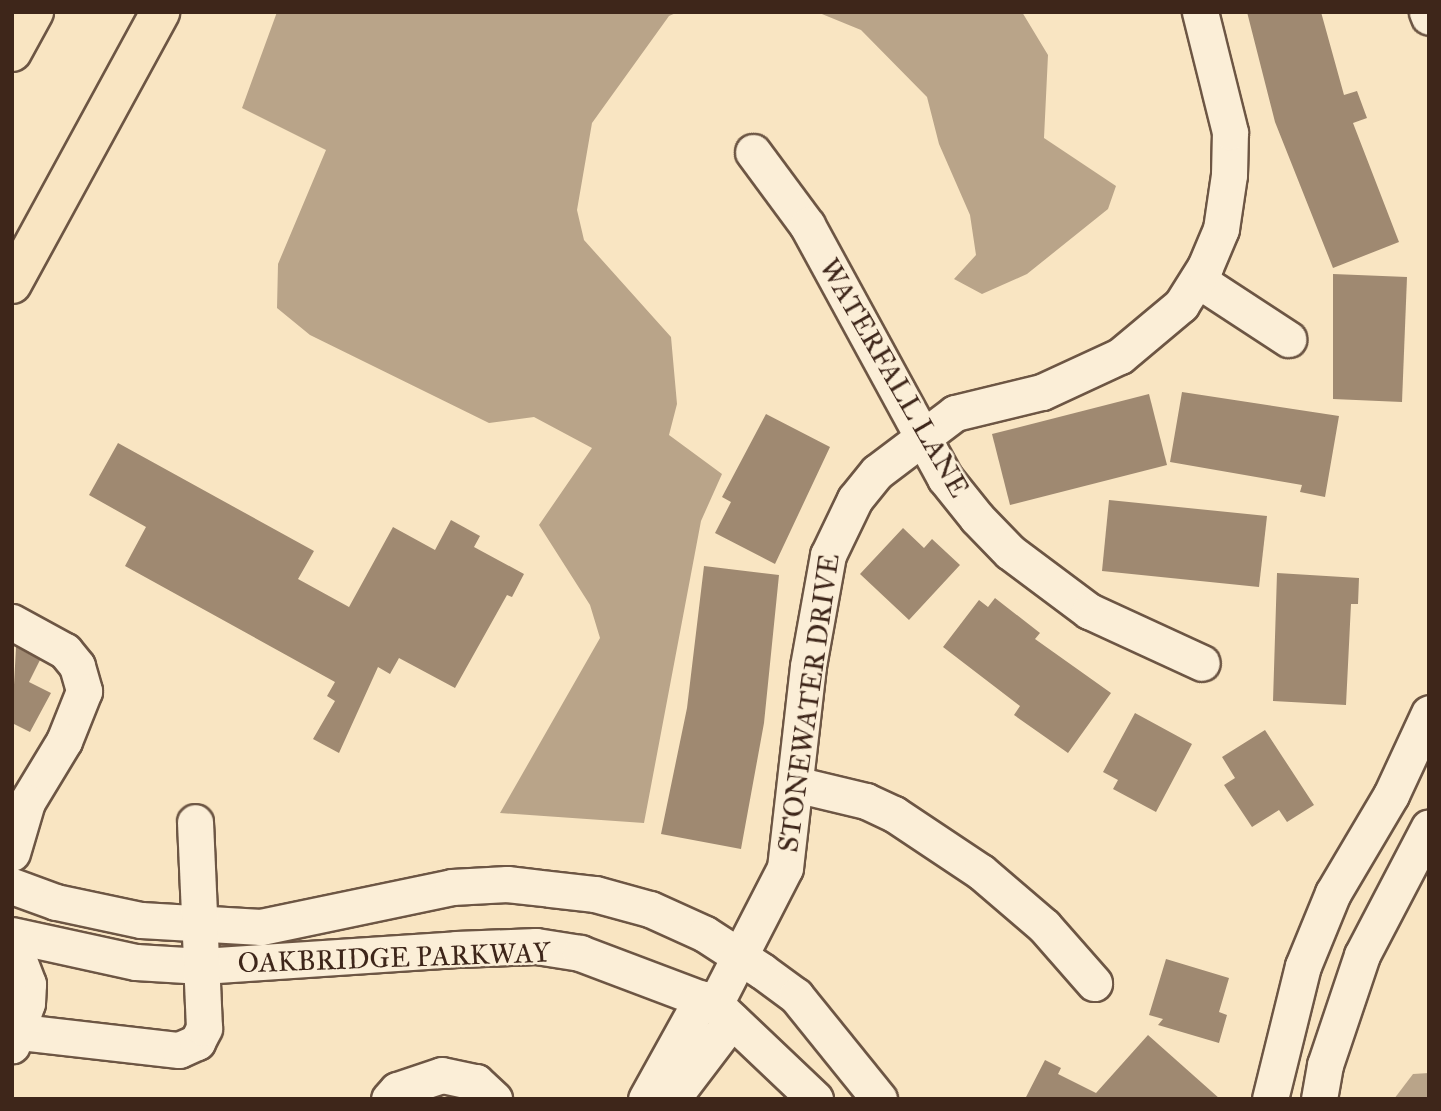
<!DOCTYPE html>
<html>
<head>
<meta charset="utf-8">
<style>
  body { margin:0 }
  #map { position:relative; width:1441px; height:1111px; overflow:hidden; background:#f9e5c2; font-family:"IM FELL Great Primer",serif }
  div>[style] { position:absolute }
  .water>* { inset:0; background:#b9a489 }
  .building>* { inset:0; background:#9f8971 }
  .roads { filter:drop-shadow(2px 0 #6d5644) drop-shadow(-2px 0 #6d5644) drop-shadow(0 2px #6d5644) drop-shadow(0 -2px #6d5644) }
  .minor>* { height:35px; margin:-17.5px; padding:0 17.5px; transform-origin:17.5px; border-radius:17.5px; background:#fbeed7 }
  .major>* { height:38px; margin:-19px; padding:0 19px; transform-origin:19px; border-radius:19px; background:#f9e5c2 }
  span { translate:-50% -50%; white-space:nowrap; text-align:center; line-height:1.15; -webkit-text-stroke:5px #fbeed7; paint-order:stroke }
  .street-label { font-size:28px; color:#3e261a }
  .frame { position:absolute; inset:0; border:14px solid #3e261a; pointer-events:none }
</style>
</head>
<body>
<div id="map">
  <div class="water">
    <div style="clip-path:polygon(277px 12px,678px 12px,669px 16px,592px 123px,577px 210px,584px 240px,671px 337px,677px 404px,669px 435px,722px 474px,701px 521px,644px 823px,500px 813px,600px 638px,590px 605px,539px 525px,592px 448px,534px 417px,489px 423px,310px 335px,277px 308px,278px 264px,326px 150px,242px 108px)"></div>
    <div style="clip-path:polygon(817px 12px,1022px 12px,1048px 55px,1044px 138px,1116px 186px,1108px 209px,1027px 274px,982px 294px,954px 279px,976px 255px,970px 215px,939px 144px,927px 97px,861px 30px)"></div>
    <div style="clip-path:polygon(1429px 1073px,1429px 1099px,1394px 1099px,1413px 1074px)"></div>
  </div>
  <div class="building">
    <div style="clip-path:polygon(1247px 12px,1321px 12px,1344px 95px,1357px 91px,1367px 118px,1353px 123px,1399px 242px,1333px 268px,1275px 122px)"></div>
    <div style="clip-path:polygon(1333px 274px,1407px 277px,1402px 402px,1333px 399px)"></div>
    <div style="clip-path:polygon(1182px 392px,1339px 416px,1325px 497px,1300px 492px,1302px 485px,1170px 462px)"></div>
    <div style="clip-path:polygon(1149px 394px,1167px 465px,1010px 505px,992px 434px)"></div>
    <div style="clip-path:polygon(766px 414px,830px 447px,775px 564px,715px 533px,731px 502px,722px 497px)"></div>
    <div style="clip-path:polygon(118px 443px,314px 551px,298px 579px,349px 607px,393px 527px,435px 550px,451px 520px,480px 536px,474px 547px,524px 574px,512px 597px,507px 595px,455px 688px,399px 658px,390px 674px,378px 667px,339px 753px,313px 739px,335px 701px,327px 696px,335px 682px,125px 566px,146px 527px,89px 495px)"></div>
    <div style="clip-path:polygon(1109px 500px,1267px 516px,1259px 587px,1102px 571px)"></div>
    <div style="clip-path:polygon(903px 528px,924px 548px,932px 539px,960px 565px,909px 620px,860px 574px)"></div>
    <div style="clip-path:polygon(704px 566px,779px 575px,764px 723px,741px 849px,661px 834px,687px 708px)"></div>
    <div style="clip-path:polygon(1277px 573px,1359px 578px,1358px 604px,1351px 604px,1346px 705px,1273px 701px)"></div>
    <div style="clip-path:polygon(995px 598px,1040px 633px,1035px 639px,1111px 693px,1068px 753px,1014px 715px,1020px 706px,943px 647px,979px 600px,988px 607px)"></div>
    <div style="clip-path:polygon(16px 647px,40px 660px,29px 682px,51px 693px,30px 732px,12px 723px)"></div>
    <div style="clip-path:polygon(1135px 713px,1192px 744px,1156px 812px,1113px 789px,1118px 780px,1103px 772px)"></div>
    <div style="clip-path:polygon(1265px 730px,1314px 805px,1287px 822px,1279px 810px,1252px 827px,1224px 785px,1235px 778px,1222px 757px)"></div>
    <div style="clip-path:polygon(1166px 959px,1229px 978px,1219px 1012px,1227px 1015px,1219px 1043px,1158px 1025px,1163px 1019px,1149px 1015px)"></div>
    <div style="clip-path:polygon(1148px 1035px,1220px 1099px,1025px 1099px,1045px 1060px,1061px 1068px,1058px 1074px,1096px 1093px)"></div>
  </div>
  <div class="roads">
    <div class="minor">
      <div style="left:1427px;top:12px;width:5px;rotate:68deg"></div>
      <div style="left:753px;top:152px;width:91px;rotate:53.5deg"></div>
      <div style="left:807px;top:225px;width:288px;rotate:61.4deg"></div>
      <div style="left:945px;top:478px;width:51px;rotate:51.3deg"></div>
      <div style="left:977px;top:518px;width:47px;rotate:45.9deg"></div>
      <div style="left:1010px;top:552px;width:99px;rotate:36.8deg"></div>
      <div style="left:1089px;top:611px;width:124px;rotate:24.7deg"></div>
      <div style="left:1198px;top:280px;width:108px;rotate:33.2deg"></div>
      <div style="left:12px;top:622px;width:60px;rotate:28.7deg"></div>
      <div style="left:65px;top:651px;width:19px;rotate:51deg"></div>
      <div style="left:77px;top:666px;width:26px;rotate:74deg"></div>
      <div style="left:84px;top:691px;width:54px;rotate:111.8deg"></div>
      <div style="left:64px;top:741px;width:71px;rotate:121.2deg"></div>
      <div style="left:27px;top:802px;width:53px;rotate:106.4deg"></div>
      <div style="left:795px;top:784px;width:73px;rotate:13.5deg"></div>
      <div style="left:866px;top:801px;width:31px;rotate:25deg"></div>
      <div style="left:894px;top:814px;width:105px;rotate:33.7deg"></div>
      <div style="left:981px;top:872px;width:83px;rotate:40.6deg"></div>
      <div style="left:1044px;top:926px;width:76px;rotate:48.7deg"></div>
      <div style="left:12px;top:886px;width:47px;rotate:20deg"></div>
      <div style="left:56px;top:902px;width:87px;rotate:12deg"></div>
      <div style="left:141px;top:920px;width:120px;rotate:3.3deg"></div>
      <div style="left:261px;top:927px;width:195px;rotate:-11.8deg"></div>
      <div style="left:452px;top:887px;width:55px;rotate:-3.1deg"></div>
      <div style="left:507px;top:884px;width:89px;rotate:6.5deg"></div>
      <div style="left:595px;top:894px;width:57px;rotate:15.3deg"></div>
      <div style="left:650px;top:909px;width:60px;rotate:24.4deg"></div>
      <div style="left:705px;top:934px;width:68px;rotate:33deg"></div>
      <div style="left:762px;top:971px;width:42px;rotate:36.3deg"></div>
      <div style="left:796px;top:996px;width:132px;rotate:51.1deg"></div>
      <div style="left:12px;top:935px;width:127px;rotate:12.3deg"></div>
      <div style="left:136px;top:962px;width:66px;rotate:3.5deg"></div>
      <div style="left:202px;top:966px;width:255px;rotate:-3.8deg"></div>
      <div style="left:456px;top:949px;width:80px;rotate:-2.1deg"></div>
      <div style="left:536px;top:946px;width:45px;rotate:9deg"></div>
      <div style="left:580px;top:953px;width:144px;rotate:20.7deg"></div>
      <div style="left:715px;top:1004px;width:138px;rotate:43.5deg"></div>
      <div style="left:12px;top:942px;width:45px;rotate:69.1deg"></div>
      <div style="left:28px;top:984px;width:19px;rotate:93deg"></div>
      <div style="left:27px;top:1003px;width:45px;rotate:109.7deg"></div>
      <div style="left:715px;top:1004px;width:153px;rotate:-62.8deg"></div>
      <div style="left:785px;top:868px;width:203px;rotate:-83.5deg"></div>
      <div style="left:808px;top:666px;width:113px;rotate:-79.8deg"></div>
      <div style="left:828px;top:555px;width:62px;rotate:-64.3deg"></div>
      <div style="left:855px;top:499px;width:35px;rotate:-51deg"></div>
      <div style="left:877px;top:472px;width:98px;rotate:-37.1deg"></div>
      <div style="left:955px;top:413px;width:89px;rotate:-13.6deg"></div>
      <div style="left:1042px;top:392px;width:86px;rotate:-24.8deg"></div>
      <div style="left:1120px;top:356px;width:80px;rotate:-39.9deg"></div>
      <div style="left:1181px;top:305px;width:45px;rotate:-57.7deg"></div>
      <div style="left:1205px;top:267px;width:41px;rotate:-67.2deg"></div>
      <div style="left:1221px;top:229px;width:55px;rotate:-81.6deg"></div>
      <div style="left:1229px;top:175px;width:43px;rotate:-88.7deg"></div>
      <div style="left:1230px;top:132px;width:124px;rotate:-104deg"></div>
      <div style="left:12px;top:1031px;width:168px;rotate:6.5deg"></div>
      <div style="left:179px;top:1050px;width:20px;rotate:-24deg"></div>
      <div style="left:197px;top:1042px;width:16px;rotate:-63deg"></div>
      <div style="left:204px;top:1028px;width:206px;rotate:-92.5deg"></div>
      <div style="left:389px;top:1099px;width:12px;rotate:-48deg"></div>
      <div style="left:397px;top:1090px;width:47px;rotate:-18.4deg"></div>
      <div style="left:442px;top:1075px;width:35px;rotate:12deg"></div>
      <div style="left:476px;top:1082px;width:25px;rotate:43deg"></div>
      <div style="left:646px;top:1099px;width:115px;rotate:-61deg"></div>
      <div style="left:672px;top:1099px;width:99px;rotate:-52.8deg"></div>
      <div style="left:1270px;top:1099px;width:137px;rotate:-76.1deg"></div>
      <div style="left:1303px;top:966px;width:79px;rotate:-67.7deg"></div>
      <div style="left:1333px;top:893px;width:114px;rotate:-59.4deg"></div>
      <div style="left:1391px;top:795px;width:90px;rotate:-65.1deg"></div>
      <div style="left:1319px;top:1099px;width:35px;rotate:-80deg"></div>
      <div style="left:1325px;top:1065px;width:116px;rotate:-71.4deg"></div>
      <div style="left:1362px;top:955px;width:144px;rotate:-62.4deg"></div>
    </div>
    <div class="major">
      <div style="left:12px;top:52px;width:46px;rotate:-61.2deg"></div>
      <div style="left:12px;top:284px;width:310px;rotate:-61.4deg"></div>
    </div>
  </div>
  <div class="street-label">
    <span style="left:894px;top:378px;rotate:60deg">WATERFALL LANE</span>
    <span style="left:809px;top:703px;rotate:-82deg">STONEWATER DRIVE</span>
    <span style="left:394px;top:958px;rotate:-2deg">OAKBRIDGE PARKWAY</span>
  </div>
  <div class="frame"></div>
</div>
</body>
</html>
